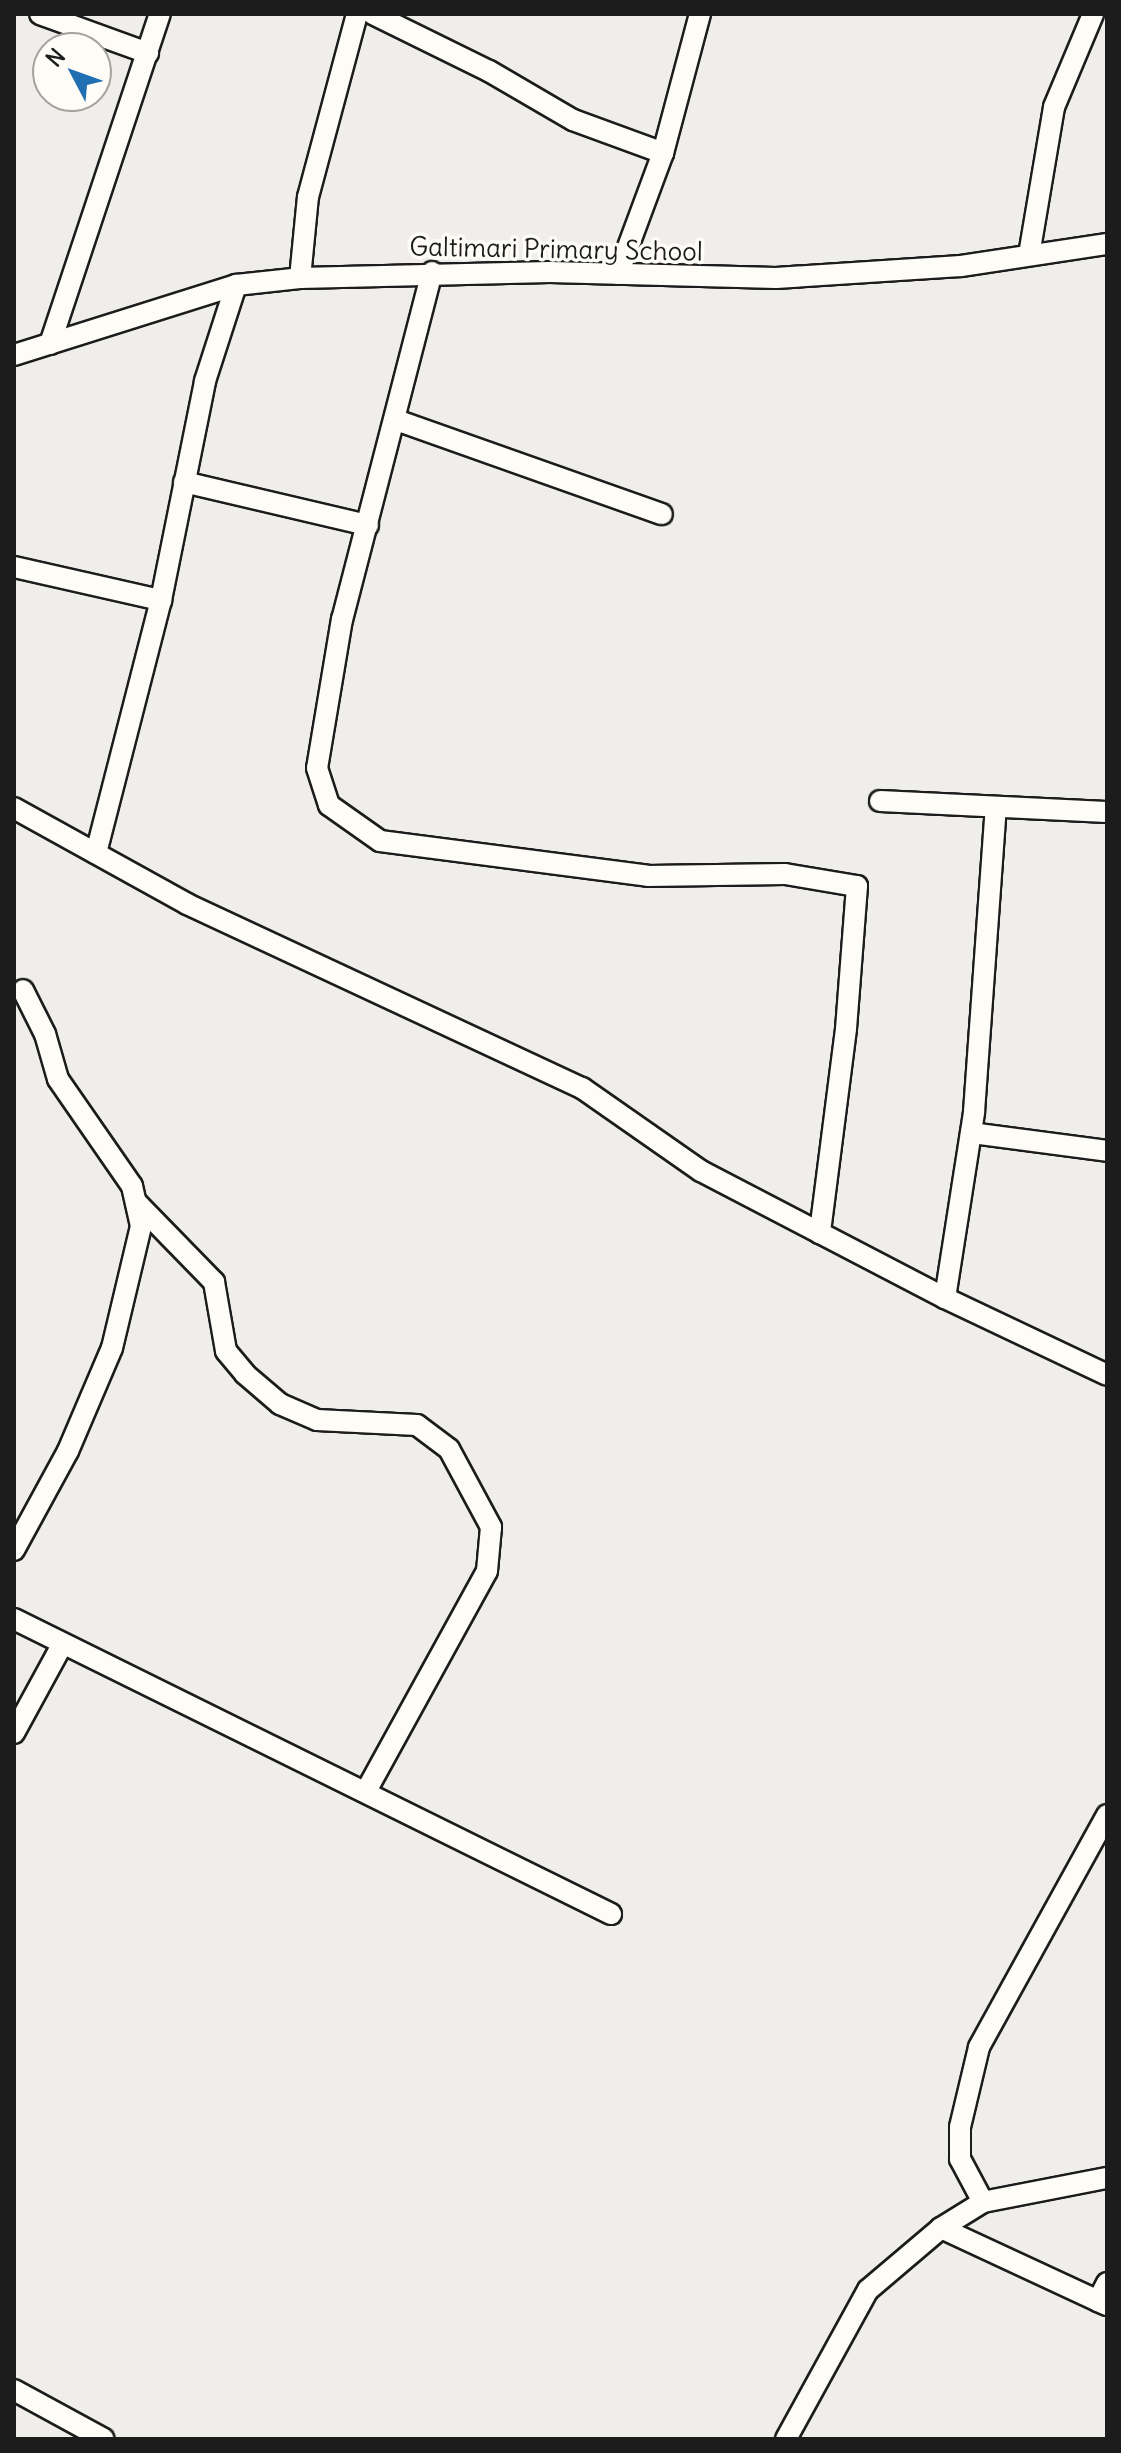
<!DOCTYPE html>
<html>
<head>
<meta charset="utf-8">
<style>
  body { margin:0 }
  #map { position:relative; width:1121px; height:2453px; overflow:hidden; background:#f0eeea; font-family:Delius,sans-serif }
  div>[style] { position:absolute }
  .roads { filter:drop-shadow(2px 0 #1c1c1c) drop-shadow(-2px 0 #1c1c1c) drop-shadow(0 2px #1c1c1c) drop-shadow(0 -2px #1c1c1c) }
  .street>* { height:20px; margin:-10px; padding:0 10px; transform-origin:10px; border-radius:10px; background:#fdfcf7 }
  span { translate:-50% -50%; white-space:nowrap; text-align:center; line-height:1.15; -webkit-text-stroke:7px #fdfcf7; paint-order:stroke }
  .street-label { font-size:26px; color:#1c1c1c }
  .frame { position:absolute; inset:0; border:16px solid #1c1c1c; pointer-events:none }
  .north { position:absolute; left:32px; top:32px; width:80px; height:80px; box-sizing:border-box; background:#fdfcf7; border:2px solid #a3a29f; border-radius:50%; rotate:311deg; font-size:22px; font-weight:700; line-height:32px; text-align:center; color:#1c1c1c }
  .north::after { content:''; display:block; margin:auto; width:28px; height:36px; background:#1f6fb2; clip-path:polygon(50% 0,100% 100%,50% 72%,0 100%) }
</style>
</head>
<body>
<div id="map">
  <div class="roads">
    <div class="street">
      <div style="left:40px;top:14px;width:115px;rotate:19.9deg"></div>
      <div style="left:373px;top:14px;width:129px;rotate:26.2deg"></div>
      <div style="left:489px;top:71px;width:97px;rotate:30.3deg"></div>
      <div style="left:573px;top:120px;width:96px;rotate:20.1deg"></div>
      <div style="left:1029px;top:255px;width:150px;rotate:-80.4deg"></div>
      <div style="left:1054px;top:107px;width:101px;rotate:-67.2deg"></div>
      <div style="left:432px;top:272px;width:358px;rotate:104.5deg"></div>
      <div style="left:342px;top:619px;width:151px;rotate:99.5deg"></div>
      <div style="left:317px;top:768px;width:39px;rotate:72deg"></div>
      <div style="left:329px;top:805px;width:62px;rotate:35.2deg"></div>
      <div style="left:380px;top:841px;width:270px;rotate:7.4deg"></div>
      <div style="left:648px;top:876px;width:137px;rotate:-0.8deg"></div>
      <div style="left:785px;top:874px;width:73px;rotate:9.5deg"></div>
      <div style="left:857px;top:886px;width:143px;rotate:94.4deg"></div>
      <div style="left:846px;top:1029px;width:206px;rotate:97.3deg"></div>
      <div style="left:618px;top:274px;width:129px;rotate:-69.6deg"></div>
      <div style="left:663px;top:153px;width:144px;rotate:-75.1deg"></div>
      <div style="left:300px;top:278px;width:81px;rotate:-84.4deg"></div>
      <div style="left:308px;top:197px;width:189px;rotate:-75deg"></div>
      <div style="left:50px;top:344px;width:348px;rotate:-71.6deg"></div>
      <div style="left:14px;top:355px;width:233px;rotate:-17.5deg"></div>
      <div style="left:236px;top:285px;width:64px;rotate:-6.2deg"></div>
      <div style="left:300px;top:278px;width:250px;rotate:-1.4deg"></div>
      <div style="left:550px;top:272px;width:226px;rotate:1.5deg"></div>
      <div style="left:776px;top:278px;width:185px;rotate:-3.7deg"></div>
      <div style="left:961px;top:266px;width:148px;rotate:-8.6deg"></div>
      <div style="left:396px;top:420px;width:282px;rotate:19.5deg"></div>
      <div style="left:184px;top:482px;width:189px;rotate:13.2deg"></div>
      <div style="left:14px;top:567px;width:151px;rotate:12.7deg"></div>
      <div style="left:880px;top:801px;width:227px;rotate:2.8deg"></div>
      <div style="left:14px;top:808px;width:198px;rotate:29deg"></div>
      <div style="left:187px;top:904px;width:436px;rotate:25deg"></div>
      <div style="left:582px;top:1088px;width:145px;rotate:34.9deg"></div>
      <div style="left:701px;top:1171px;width:275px;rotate:27.5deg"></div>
      <div style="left:945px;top:1298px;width:179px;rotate:25.4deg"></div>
      <div style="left:96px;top:853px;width:261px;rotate:-75.6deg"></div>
      <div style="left:161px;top:600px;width:223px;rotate:-78.6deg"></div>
      <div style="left:205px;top:381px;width:101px;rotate:-72.1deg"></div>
      <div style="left:971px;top:1133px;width:137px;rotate:7.5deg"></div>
      <div style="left:136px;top:1202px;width:112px;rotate:45.7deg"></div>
      <div style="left:214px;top:1282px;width:70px;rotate:80.1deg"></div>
      <div style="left:226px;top:1351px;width:30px;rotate:50deg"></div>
      <div style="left:245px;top:1374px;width:46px;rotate:40.6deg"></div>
      <div style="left:280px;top:1404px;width:40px;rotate:23.4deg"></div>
      <div style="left:317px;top:1420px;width:100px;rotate:2.9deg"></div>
      <div style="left:417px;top:1425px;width:40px;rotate:37deg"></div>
      <div style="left:449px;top:1449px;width:89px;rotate:61.7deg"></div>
      <div style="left:491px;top:1527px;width:44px;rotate:95.2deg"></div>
      <div style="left:487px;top:1571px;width:251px;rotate:118.8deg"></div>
      <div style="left:945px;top:1298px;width:188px;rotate:-81.1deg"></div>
      <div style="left:974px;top:1112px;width:305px;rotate:-85.9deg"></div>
      <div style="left:14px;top:1550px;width:113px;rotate:-61.4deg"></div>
      <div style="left:68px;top:1451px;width:112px;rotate:-66.9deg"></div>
      <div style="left:112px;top:1348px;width:125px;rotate:-76.6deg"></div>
      <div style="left:141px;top:1226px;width:41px;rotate:-102.7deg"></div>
      <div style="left:132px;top:1186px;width:130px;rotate:-124.7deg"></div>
      <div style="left:58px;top:1079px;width:47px;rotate:-106.1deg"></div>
      <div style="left:45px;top:1034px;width:49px;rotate:-116.6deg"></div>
      <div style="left:14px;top:1619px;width:666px;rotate:26.3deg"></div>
      <div style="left:14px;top:1733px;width:100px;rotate:-61.4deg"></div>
      <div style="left:983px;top:2202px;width:49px;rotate:-118.1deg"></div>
      <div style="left:960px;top:2159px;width:32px;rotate:-90deg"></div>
      <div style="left:960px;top:2127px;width:82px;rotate:-76.6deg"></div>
      <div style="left:979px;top:2047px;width:265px;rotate:-61.1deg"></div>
      <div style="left:941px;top:2228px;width:173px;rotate:24.9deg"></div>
      <div style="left:1107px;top:2283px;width:20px;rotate:117deg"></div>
      <div style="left:1098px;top:2301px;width:10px;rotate:24deg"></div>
      <div style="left:14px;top:2390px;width:102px;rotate:28.6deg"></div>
      <div style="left:786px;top:2439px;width:170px;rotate:-61.2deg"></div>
      <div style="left:868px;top:2290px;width:96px;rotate:-40.3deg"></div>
      <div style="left:941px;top:2228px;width:49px;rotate:-31.8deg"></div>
      <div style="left:983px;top:2202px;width:126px;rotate:-11deg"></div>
    </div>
  </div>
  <div class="street-label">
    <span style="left:556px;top:249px;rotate:1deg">Galtimari Primary School</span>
  </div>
  <div class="frame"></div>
  <div class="north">N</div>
</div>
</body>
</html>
